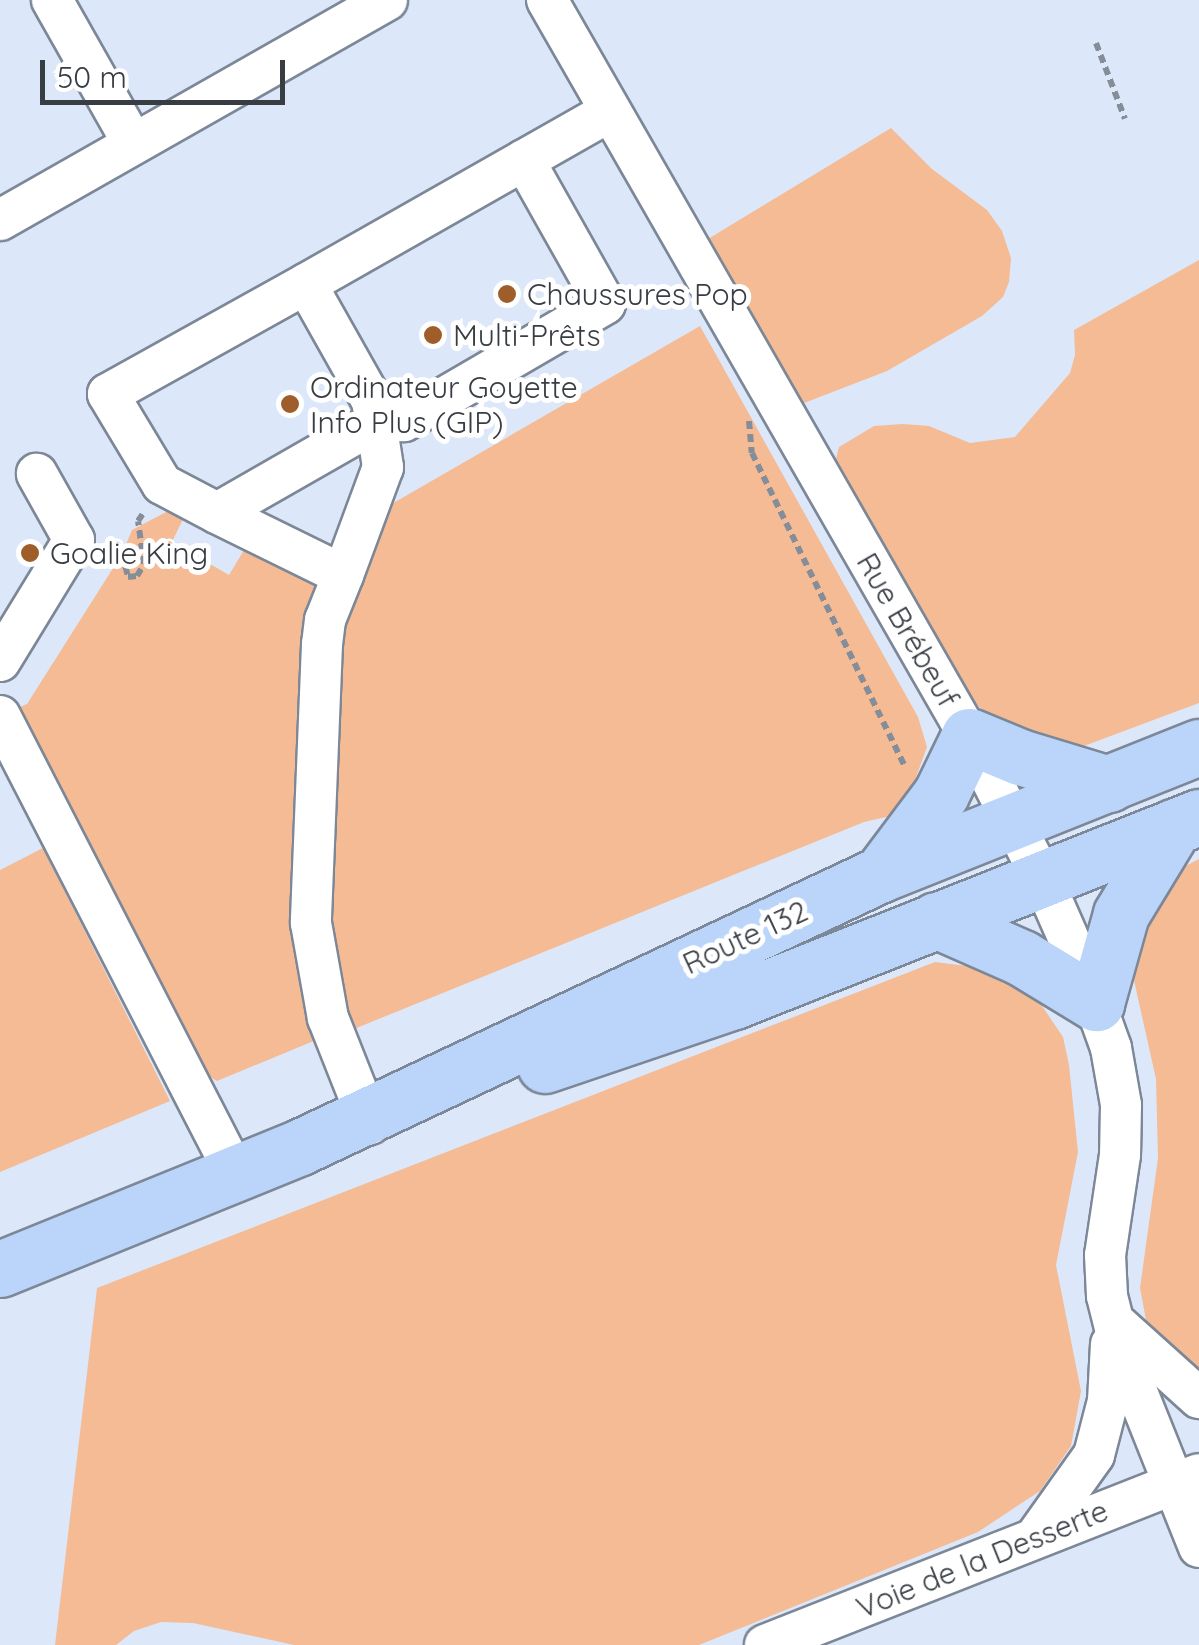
<!DOCTYPE html>
<html>
<head>
<meta charset="utf-8">
<style>
  body { margin:0 }
  #map { position:relative; width:1199px; height:1645px; overflow:hidden; background:#dce8fa; font-family:Quicksand,sans-serif }
  div>[style] { position:absolute }
  .green>* { inset:0; background:#f4bb94 }
  .path>* { height:6px; margin-top:-3px; transform-origin:0; background:repeating-linear-gradient(90deg,#858d99 0 8px,transparent 0 13px) }
  .roads { filter:drop-shadow(2px 0 #7c8797) drop-shadow(-2px 0 #7c8797) drop-shadow(0 2px #7c8797) drop-shadow(0 -2px #7c8797) }
  .minor>* { height:40px; margin:-20px; padding:0 20px; transform-origin:20px; border-radius:20px; background:#fff }
  .highway>* { height:55px; margin:-27.5px; padding:0 27.5px; transform-origin:27.5px; border-radius:27.5px; background:#bad4fa }
  .dots>* { width:28px; height:28px; translate:-50% -50%; box-sizing:border-box; border:5px solid #fff; border-radius:50% }
  span { translate:-50% -50%; white-space:nowrap; text-align:center; line-height:1.15; -webkit-text-stroke:10px #fff; paint-order:stroke }
  .poi-label { font-size:30px; color:#383d44 }
  .left { translate:0 -50%; text-align:left }
  .street-label { font-size:30px; color:#383d44 }
  .scale { position:absolute; left:40px; top:60px; width:245px; height:45px; box-sizing:border-box; border:5px solid #383d44; border-top:0; padding-left:12px; font-size:30px; line-height:35px; white-space:nowrap; color:#383d44; -webkit-text-stroke:8px #fff; paint-order:stroke }
</style>
</head>
<body>
<div id="map">
  <div class="green">
    <div style="clip-path:polygon(891px 128px,932px 169px,987px 210px,1002px 231px,1011px 258px,1009px 282px,1003px 297px,982px 316px,887px 371px,799px 405px,703px 242px)"></div>
    <div style="clip-path:polygon(1199px 260px,1199px 703px,1084px 746px,1045px 741px,1008px 729px,978px 706px,954px 673px,834px 466px,839px 447px,874px 426px,903px 424px,929px 426px,970px 443px,1015px 437px,1070px 373px,1075px 355px,1074px 330px)"></div>
    <div style="clip-path:polygon(700px 326px,918px 717px,927px 747px,911px 791px,895px 815px,864px 822px,354px 1029px,338px 1001px,329px 951px,341px 644px,383px 509px)"></div>
    <div style="clip-path:polygon(168px 511px,185px 515px,172px 542px,229px 575px,247px 545px,323px 585px,316px 1040px,217px 1081px,209px 1076px,15px 709px,27px 704px,122px 554px,132px 530px)"></div>
    <div style="clip-path:polygon(43px 848px,170px 1101px,0 1172px,0 870px)"></div>
    <div style="clip-path:polygon(1199px 859px,1199px 1379px,1146px 1320px,1140px 1288px,1158px 1158px,1156px 1079px,1129px 958px,1133px 935px,1176px 871px)"></div>
    <div style="clip-path:polygon(935px 962px,975px 967px,1010px 979px,1038px 1000px,1063px 1037px,1069px 1065px,1078px 1152px,1056px 1265px,1081px 1391px,1071px 1446px,1040px 1491px,978px 1532px,699px 1645px,294px 1645px,193px 1623px,161px 1622px,134px 1631px,116px 1645px,55px 1645px,97px 1288px)"></div>
  </div>
  <div class="path">
    <div style="left:1096px;top:43px;width:81px;rotate:69.1deg"></div>
    <div style="left:749px;top:421px;width:32px;rotate:85deg"></div>
    <div style="left:752px;top:453px;width:349px;rotate:64deg"></div>
    <div style="left:108px;top:546px;width:16px;rotate:30deg"></div>
    <div style="left:122px;top:554px;width:24px;rotate:75deg"></div>
    <div style="left:128px;top:577px;width:9px;rotate:-6deg"></div>
    <div style="left:137px;top:576px;width:14px;rotate:-60deg"></div>
    <div style="left:144px;top:564px;width:43px;rotate:-97.9deg"></div>
    <div style="left:138px;top:521px;width:11px;rotate:-56deg"></div>
  </div>
  <div class="roads">
    <div class="minor">
      <div style="left:52px;top:0;width:164px;rotate:60.5deg"></div>
      <div style="left:547px;top:0;width:848px;rotate:60.17deg"></div>
      <div style="left:969px;top:736px;width:160px;rotate:62.8deg"></div>
      <div style="left:1042px;top:878px;width:109px;rotate:66.3deg"></div>
      <div style="left:1086px;top:978px;width:74px;rotate:70.3deg"></div>
      <div style="left:1111px;top:1048px;width:58px;rotate:80deg"></div>
      <div style="left:1121px;top:1105px;width:50px;rotate:91.1deg"></div>
      <div style="left:1120px;top:1155px;width:101px;rotate:98.5deg"></div>
      <div style="left:1105px;top:1255px;width:41px;rotate:87.2deg"></div>
      <div style="left:1107px;top:1296px;width:58px;rotate:76deg"></div>
      <div style="left:1121px;top:1352px;width:210px;rotate:68.2deg"></div>
      <div style="left:524px;top:160px;width:165px;rotate:60.6deg"></div>
      <div style="left:605px;top:304px;width:233px;rotate:149.8deg"></div>
      <div style="left:404px;top:421px;width:28px;rotate:178deg"></div>
      <div style="left:376px;top:422px;width:21px;rotate:-101deg"></div>
      <div style="left:372px;top:401px;width:134px;rotate:-119.4deg"></div>
      <div style="left:306px;top:284px;width:350px;rotate:-29.6deg"></div>
      <div style="left:0;top:220px;width:445px;rotate:-29.6deg"></div>
      <div style="left:217px;top:513px;width:62px;rotate:-152.2deg"></div>
      <div style="left:162px;top:484px;width:105px;rotate:-121deg"></div>
      <div style="left:108px;top:394px;width:227px;rotate:-29.1deg"></div>
      <div style="left:343px;top:575px;width:140px;rotate:-153.8deg"></div>
      <div style="left:217px;top:513px;width:183px;rotate:-29.8deg"></div>
      <div style="left:376px;top:422px;width:46px;rotate:81.2deg"></div>
      <div style="left:383px;top:467px;width:115px;rotate:110.3deg"></div>
      <div style="left:343px;top:575px;width:48px;rotate:111.8deg"></div>
      <div style="left:325px;top:620px;width:24px;rotate:97deg"></div>
      <div style="left:322px;top:644px;width:279px;rotate:92.3deg"></div>
      <div style="left:311px;top:923px;width:97px;rotate:79.9deg"></div>
      <div style="left:328px;top:1018px;width:114px;rotate:68.4deg"></div>
      <div style="left:0;top:661px;width:142px;rotate:-58.6deg"></div>
      <div style="left:74px;top:540px;width:76px;rotate:-119.3deg"></div>
      <div style="left:0;top:716px;width:514px;rotate:62.79deg"></div>
      <div style="left:1119px;top:1326px;width:108px;rotate:42deg"></div>
      <div style="left:1037px;top:1535px;width:98px;rotate:-54.5deg"></div>
      <div style="left:1094px;top:1455px;width:56px;rotate:-75.5deg"></div>
      <div style="left:1108px;top:1401px;width:57px;rotate:-87deg"></div>
      <div style="left:765px;top:1645px;width:466px;rotate:-21.5deg"></div>
    </div>
    <div class="highway">
      <div style="left:881px;top:874px;width:100px;rotate:-53.1deg"></div>
      <div style="left:941px;top:794px;width:64px;rotate:-64.2deg"></div>
      <div style="left:969px;top:736px;width:55px;rotate:22.4deg"></div>
      <div style="left:1020px;top:757px;width:93px;rotate:16.9deg"></div>
      <div style="left:936px;top:920px;width:94px;rotate:23.8deg"></div>
      <div style="left:1022px;top:958px;width:87px;rotate:31.3deg"></div>
      <div style="left:1096px;top:1003px;width:92px;rotate:-74.3deg"></div>
      <div style="left:1121px;top:914px;width:102px;rotate:-58.7deg"></div>
      <div style="left:545px;top:1065px;width:200px;rotate:-18.7deg"></div>
      <div style="left:734px;top:1001px;width:500px;rotate:-21.59deg"></div>
      <div style="left:0;top:1269px;width:324px;rotate:-22.1deg"></div>
      <div style="left:300px;top:1147px;width:642px;rotate:-25.17deg"></div>
      <div style="left:881px;top:874px;width:342px;rotate:-21.8deg"></div>
    </div>
  </div>
  <div class="dots">
    <div style="left:507px;top:294px;background:#9f5d29"></div>
    <div style="left:433px;top:335px;background:#9f5d29"></div>
    <div style="left:290px;top:404px;background:#9f5d29"></div>
    <div style="left:30px;top:553px;background:#9f5d29"></div>
  </div>
  <div class="poi-label">
    <span class="left" style="left:527px;top:294px">Chaussures Pop</span>
    <span class="left" style="left:453px;top:335px">Multi-Prêts</span>
    <span class="left" style="left:310px;top:404px">Ordinateur Goyette<br>Info Plus (GIP)</span>
    <span class="left" style="left:50px;top:553px">Goalie King</span>
  </div>
  <div class="street-label">
    <span style="left:908px;top:630px;rotate:60deg">Rue Brébeuf</span>
    <span style="left:745px;top:937px;rotate:-25deg">Route 132</span>
    <span style="left:982px;top:1559px;rotate:-22deg">Voie de la Desserte</span>
  </div>
  <div class="scale">50 m</div>
</div>
</body>
</html>
